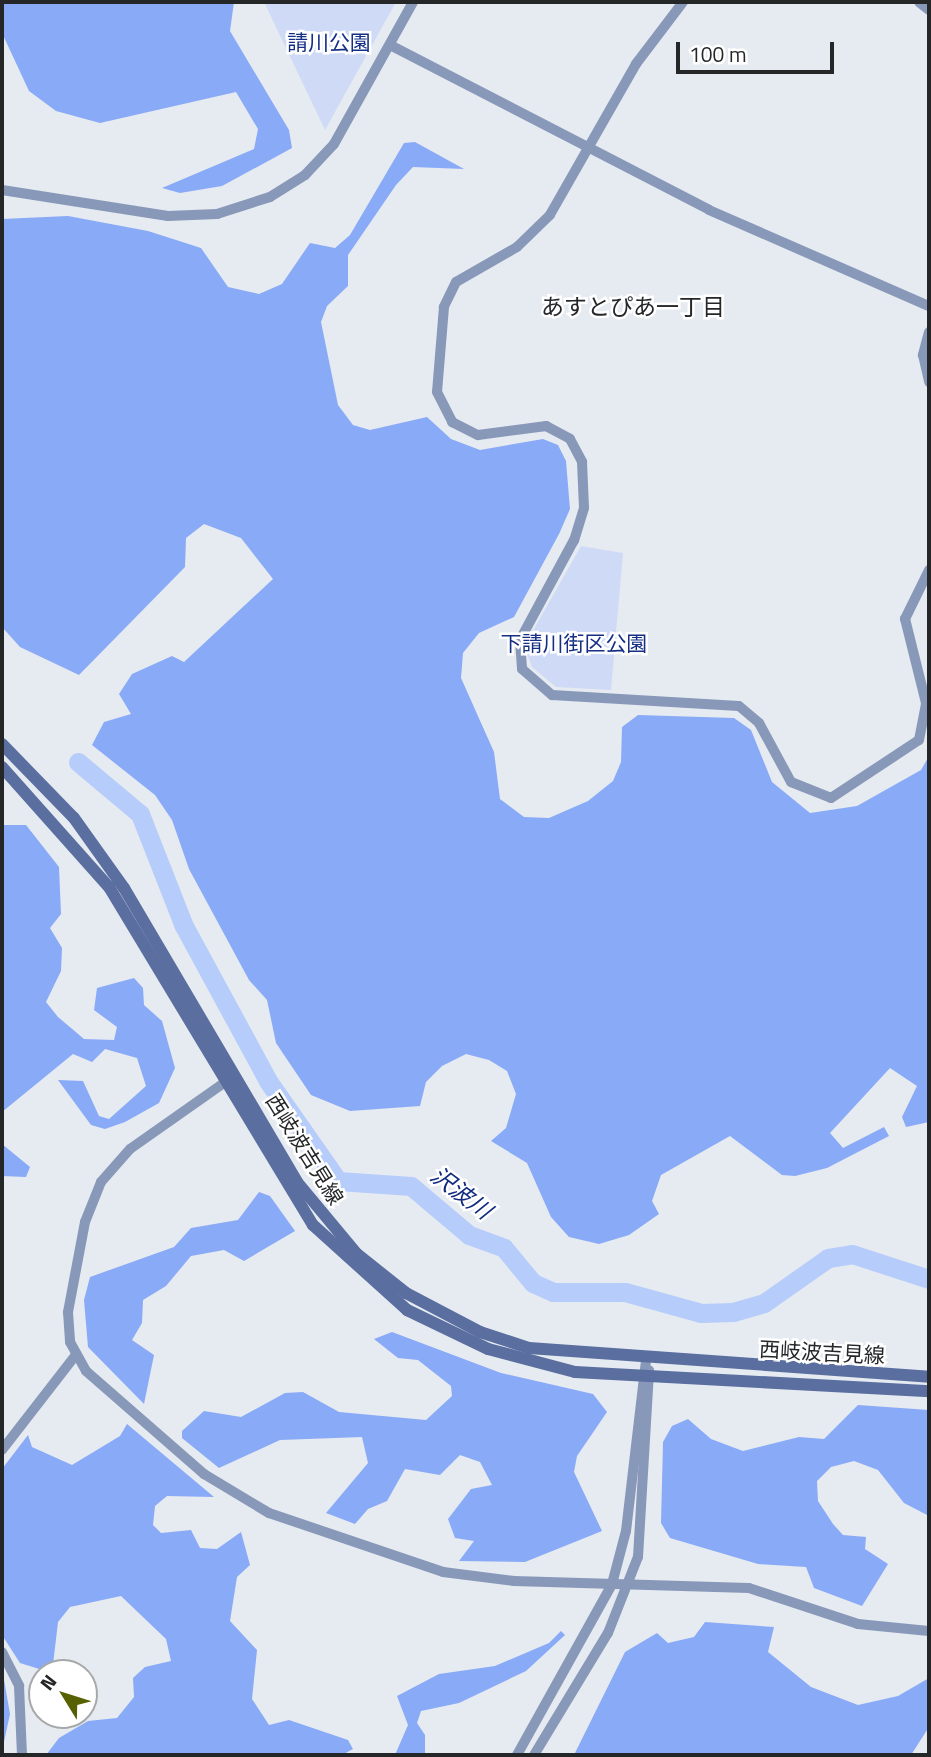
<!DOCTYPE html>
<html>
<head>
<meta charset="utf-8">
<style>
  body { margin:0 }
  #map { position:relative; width:931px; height:1757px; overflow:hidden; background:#e6eaf1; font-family:"Titillium Web","Noto Sans JP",sans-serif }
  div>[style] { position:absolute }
  .green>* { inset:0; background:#cfdbf6 }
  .forest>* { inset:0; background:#89aaf7 }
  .river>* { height:19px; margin:-9.5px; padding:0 9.5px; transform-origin:9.5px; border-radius:9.5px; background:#b6ccfb }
  .tertiary>* { height:10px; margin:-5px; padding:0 5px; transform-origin:5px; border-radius:5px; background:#8898b9 }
  .secondary>* { height:12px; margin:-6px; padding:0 6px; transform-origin:6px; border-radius:6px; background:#5a6fa0 }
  span { translate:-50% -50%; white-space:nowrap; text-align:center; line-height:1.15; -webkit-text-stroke:5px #fff; paint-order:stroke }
  .park-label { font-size:21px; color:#152f85 }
  .street-label { font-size:21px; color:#242628 }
  .neighbourhood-label { font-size:23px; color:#242628 }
  .water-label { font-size:23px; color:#122b81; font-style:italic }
  .frame { position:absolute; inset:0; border:4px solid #242628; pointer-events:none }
  .north { position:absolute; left:28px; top:1659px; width:70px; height:70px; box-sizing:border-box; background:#fff; border:2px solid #a7a8a9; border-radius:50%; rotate:308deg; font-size:19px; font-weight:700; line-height:28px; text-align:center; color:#242628 }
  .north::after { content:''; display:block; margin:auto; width:24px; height:32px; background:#586100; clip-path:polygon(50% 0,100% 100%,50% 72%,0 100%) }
  .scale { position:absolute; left:676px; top:42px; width:158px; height:32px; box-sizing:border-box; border:4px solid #242628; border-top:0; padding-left:9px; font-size:21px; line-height:24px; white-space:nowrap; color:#242628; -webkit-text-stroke:5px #fff; paint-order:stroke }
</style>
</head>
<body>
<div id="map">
  <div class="green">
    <div style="clip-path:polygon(264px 2px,396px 2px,325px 130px)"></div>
    <div style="clip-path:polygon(581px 546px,623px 553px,611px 690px,556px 687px,532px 667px,527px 654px,531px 634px)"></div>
  </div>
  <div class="forest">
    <div style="clip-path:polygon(2px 2px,234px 2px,230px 31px,289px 130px,292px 148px,222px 186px,180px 193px,162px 188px,254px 149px,258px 129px,236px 92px,100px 123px,56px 111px,29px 91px,2px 33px)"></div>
    <div style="clip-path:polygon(415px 142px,464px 169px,413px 167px,396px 185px,348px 255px,348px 286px,327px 306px,321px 322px,338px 405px,353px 425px,370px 430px,427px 417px,451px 439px,480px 450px,543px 439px,558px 445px,566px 461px,570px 509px,559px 534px,514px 617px,479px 633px,463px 653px,461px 678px,494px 752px,500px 799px,524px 817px,549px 818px,588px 801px,613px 781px,621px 762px,622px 727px,638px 715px,734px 718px,751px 730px,772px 782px,810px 813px,857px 806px,921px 770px,929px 756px,929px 1122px,906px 1127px,902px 1117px,917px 1086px,890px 1068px,830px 1133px,843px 1148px,884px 1127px,889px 1136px,827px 1168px,795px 1176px,782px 1175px,730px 1136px,661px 1175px,652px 1201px,659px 1214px,629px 1235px,599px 1244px,569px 1237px,551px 1217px,527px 1163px,491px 1141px,506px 1128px,516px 1094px,507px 1071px,489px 1060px,466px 1054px,442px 1066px,426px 1082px,420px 1106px,350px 1111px,311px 1095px,276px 1043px,267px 1000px,249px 980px,189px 869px,172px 820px,155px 795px,92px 745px,104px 722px,131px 714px,119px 694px,132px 674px,172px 656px,184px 662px,273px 579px,241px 538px,204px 524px,186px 538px,185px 567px,79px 675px,20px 647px,2px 627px,2px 219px,68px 216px,148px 231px,201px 248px,228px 287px,259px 294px,282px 284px,310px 243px,335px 248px,350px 235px,404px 143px)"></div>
    <div style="clip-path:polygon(2px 825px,26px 825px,59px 867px,61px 914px,50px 928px,62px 948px,61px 971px,46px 1002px,58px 1017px,84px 1039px,114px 1040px,117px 1027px,94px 1010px,97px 988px,134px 978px,143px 988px,144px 1005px,162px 1021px,175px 1068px,159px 1103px,125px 1122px,105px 1129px,91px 1125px,58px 1080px,83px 1081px,99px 1116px,109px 1119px,146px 1086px,137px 1058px,105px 1049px,92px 1062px,73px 1054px,2px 1112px)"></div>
    <div style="clip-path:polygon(2px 1144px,30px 1167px,26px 1177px,2px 1176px)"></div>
    <div style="clip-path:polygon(259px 1192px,270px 1196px,295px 1231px,244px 1261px,224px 1250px,191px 1256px,166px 1286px,143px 1300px,142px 1323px,132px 1340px,154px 1355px,144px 1404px,88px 1347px,84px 1300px,90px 1277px,174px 1247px,191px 1228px,238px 1220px)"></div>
    <div style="clip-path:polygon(392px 1332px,501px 1373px,593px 1394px,607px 1412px,577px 1456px,574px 1472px,602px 1531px,525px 1562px,459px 1561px,474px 1541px,455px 1538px,448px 1519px,471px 1489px,492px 1485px,480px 1462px,460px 1455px,440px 1475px,405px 1469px,387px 1501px,368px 1509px,355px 1524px,326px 1513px,368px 1463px,362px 1437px,280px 1440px,219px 1468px,182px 1438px,182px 1431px,204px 1411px,241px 1417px,285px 1393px,303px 1392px,339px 1412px,426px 1420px,452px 1396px,451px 1386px,418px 1360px,398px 1358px,374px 1339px)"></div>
    <div style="clip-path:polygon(858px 1405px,929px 1410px,929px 1516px,904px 1503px,878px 1470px,854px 1461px,831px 1467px,817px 1481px,818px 1501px,833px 1524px,843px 1535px,866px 1537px,865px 1549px,888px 1564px,862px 1606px,814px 1588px,806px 1567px,758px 1564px,670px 1538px,661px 1523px,663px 1442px,672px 1426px,688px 1419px,711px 1439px,743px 1451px,799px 1437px,824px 1439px)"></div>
    <div style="clip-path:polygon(127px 1424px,214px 1497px,167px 1496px,155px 1506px,153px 1525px,161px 1533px,191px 1530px,200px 1548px,217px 1549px,241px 1532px,250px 1565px,237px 1577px,230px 1621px,257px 1650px,252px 1699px,269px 1725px,289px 1720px,348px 1740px,353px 1749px,342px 1755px,46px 1755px,59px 1738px,88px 1721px,117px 1718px,134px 1697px,133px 1678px,145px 1667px,171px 1661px,166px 1639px,121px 1596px,70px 1607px,58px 1622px,52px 1673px,20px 1663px,2px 1635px,2px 1469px,28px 1435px,32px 1447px,72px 1465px,120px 1436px)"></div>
    <div style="clip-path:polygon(705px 1622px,774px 1627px,768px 1652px,811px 1687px,858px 1705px,898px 1696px,929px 1678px,929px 1727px,911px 1755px,574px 1755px,625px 1652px,657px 1633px,668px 1643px,694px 1637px)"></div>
    <div style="clip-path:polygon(561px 1631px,565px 1635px,526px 1671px,459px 1703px,421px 1711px,417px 1723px,425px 1735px,425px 1755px,395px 1755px,408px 1725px,397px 1696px,439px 1674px,495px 1666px,549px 1643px)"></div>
    <div style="clip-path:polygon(2px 1668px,10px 1714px,2px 1751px)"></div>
  </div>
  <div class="river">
    <div style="left:78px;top:762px;width:81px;rotate:40deg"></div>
    <div style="left:140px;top:814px;width:120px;rotate:68.6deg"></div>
    <div style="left:184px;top:926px;width:176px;rotate:61.5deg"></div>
    <div style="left:268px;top:1081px;width:122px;rotate:55deg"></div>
    <div style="left:338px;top:1181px;width:73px;rotate:3.9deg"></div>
    <div style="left:411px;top:1186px;width:76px;rotate:40.2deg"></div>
    <div style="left:469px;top:1235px;width:37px;rotate:20deg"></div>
    <div style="left:504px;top:1248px;width:45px;rotate:50.4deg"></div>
    <div style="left:533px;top:1283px;width:22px;rotate:24deg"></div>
    <div style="left:553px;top:1292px;width:72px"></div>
    <div style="left:625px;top:1292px;width:79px;rotate:15.4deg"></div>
    <div style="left:701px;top:1313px;width:32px;rotate:-2deg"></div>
    <div style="left:733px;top:1312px;width:32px;rotate:-16deg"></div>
    <div style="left:764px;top:1303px;width:78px;rotate:-35.1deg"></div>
    <div style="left:828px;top:1258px;width:24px;rotate:-9deg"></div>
    <div style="left:852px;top:1254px;width:81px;rotate:18deg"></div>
  </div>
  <div class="tertiary">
    <div style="left:683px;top:2px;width:78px;rotate:127.2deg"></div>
    <div style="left:636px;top:64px;width:174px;rotate:119.7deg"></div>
    <div style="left:550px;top:215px;width:46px;rotate:135.9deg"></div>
    <div style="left:517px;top:247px;width:70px;rotate:150.2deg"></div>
    <div style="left:456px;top:282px;width:28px;rotate:116deg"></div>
    <div style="left:444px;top:307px;width:85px;rotate:94.7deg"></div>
    <div style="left:437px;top:392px;width:34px;rotate:63deg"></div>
    <div style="left:452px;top:422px;width:29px;rotate:27deg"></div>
    <div style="left:478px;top:435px;width:69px;rotate:-7.5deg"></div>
    <div style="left:546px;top:426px;width:27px;rotate:28deg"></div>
    <div style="left:570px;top:439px;width:26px;rotate:62deg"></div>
    <div style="left:582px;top:462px;width:46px;rotate:87.5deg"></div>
    <div style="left:584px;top:508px;width:34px;rotate:107deg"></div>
    <div style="left:574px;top:540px;width:114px;rotate:118.4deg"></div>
    <div style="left:520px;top:640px;width:29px;rotate:86deg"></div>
    <div style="left:522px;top:669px;width:40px;rotate:41deg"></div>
    <div style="left:552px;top:695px;width:187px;rotate:3.4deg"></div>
    <div style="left:739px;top:706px;width:26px;rotate:40deg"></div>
    <div style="left:759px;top:723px;width:67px;rotate:61.5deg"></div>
    <div style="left:791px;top:782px;width:43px;rotate:21.8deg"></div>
    <div style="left:831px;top:798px;width:105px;rotate:-33.4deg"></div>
    <div style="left:919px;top:740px;width:38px;rotate:-79deg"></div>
    <div style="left:926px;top:703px;width:87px;rotate:-104deg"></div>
    <div style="left:905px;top:619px;width:55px;rotate:-63.9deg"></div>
    <div style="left:919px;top:2px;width:13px;rotate:39deg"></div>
    <div style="left:390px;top:45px;width:359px;rotate:27.3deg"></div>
    <div style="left:709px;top:210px;width:240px;rotate:23.6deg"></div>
    <div style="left:2px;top:190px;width:168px;rotate:8.9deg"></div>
    <div style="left:168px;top:216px;width:49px;rotate:-2.3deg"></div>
    <div style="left:217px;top:214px;width:56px;rotate:-17.8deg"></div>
    <div style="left:270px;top:197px;width:41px;rotate:-32.2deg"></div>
    <div style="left:305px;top:175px;width:42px;rotate:-46.9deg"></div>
    <div style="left:334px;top:144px;width:162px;rotate:-60.9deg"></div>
    <div style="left:929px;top:332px;width:24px;rotate:105deg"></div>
    <div style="left:923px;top:355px;width:28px;rotate:77deg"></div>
    <div style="left:231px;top:1078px;width:123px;rotate:144.9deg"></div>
    <div style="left:130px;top:1149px;width:44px;rotate:131.3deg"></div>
    <div style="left:101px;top:1182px;width:43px;rotate:111.8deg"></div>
    <div style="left:85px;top:1222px;width:92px;rotate:100.7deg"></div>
    <div style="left:68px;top:1312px;width:30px;rotate:86deg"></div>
    <div style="left:70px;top:1342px;width:33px;rotate:61deg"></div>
    <div style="left:86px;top:1371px;width:157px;rotate:41.1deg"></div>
    <div style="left:204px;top:1474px;width:76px;rotate:31deg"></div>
    <div style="left:269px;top:1513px;width:184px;rotate:18.7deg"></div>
    <div style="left:443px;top:1572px;width:72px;rotate:7.2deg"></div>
    <div style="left:514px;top:1581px;width:235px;rotate:1.7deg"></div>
    <div style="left:749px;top:1588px;width:115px;rotate:18.3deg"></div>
    <div style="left:858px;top:1624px;width:71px;rotate:5.6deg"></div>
    <div style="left:2px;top:1450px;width:119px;rotate:-52.2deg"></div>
    <div style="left:2px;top:1652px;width:38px;rotate:63deg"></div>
    <div style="left:19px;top:1686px;width:69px;rotate:87.5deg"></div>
    <div style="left:517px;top:1755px;width:196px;rotate:-60.9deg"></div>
    <div style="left:612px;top:1584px;width:55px;rotate:-75.2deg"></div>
    <div style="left:626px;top:1531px;width:171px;rotate:-83.3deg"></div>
    <div style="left:534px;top:1755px;width:143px;rotate:-58.8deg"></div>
    <div style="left:608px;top:1633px;width:82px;rotate:-68.5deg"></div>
    <div style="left:638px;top:1557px;width:187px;rotate:-86.6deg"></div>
  </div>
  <div class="secondary">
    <div style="left:2px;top:744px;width:103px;rotate:45.8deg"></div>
    <div style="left:74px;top:818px;width:86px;rotate:54.5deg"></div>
    <div style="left:124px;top:888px;width:341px;rotate:59.5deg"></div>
    <div style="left:297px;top:1182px;width:94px;rotate:50.2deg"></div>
    <div style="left:357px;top:1254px;width:63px;rotate:38.5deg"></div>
    <div style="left:406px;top:1293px;width:84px;rotate:27.8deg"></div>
    <div style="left:480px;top:1332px;width:52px;rotate:18.1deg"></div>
    <div style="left:529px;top:1348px;width:401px;rotate:4.1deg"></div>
    <div style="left:2px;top:767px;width:161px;rotate:48.3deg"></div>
    <div style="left:109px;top:887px;width:395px;rotate:58.9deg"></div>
    <div style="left:313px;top:1225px;width:127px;rotate:42.1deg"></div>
    <div style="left:407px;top:1310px;width:90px;rotate:25.7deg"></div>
    <div style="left:488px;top:1349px;width:90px;rotate:14.8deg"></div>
    <div style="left:575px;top:1372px;width:355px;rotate:3.1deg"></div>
  </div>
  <div class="park-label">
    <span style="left:329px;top:42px">請川公園</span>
    <span style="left:574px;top:643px">下請川街区公園</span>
  </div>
  <div class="street-label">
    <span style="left:305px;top:1149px;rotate:58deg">西岐波吉見線</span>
    <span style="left:822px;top:1352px;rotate:3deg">西岐波吉見線</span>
  </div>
  <div class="neighbourhood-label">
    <span style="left:633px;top:307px">あすとぴあ一丁目</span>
  </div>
  <div class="water-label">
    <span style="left:461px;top:1193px;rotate:37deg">沢波川</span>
  </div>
  <div class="frame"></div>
  <div class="north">N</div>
  <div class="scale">100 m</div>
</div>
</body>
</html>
